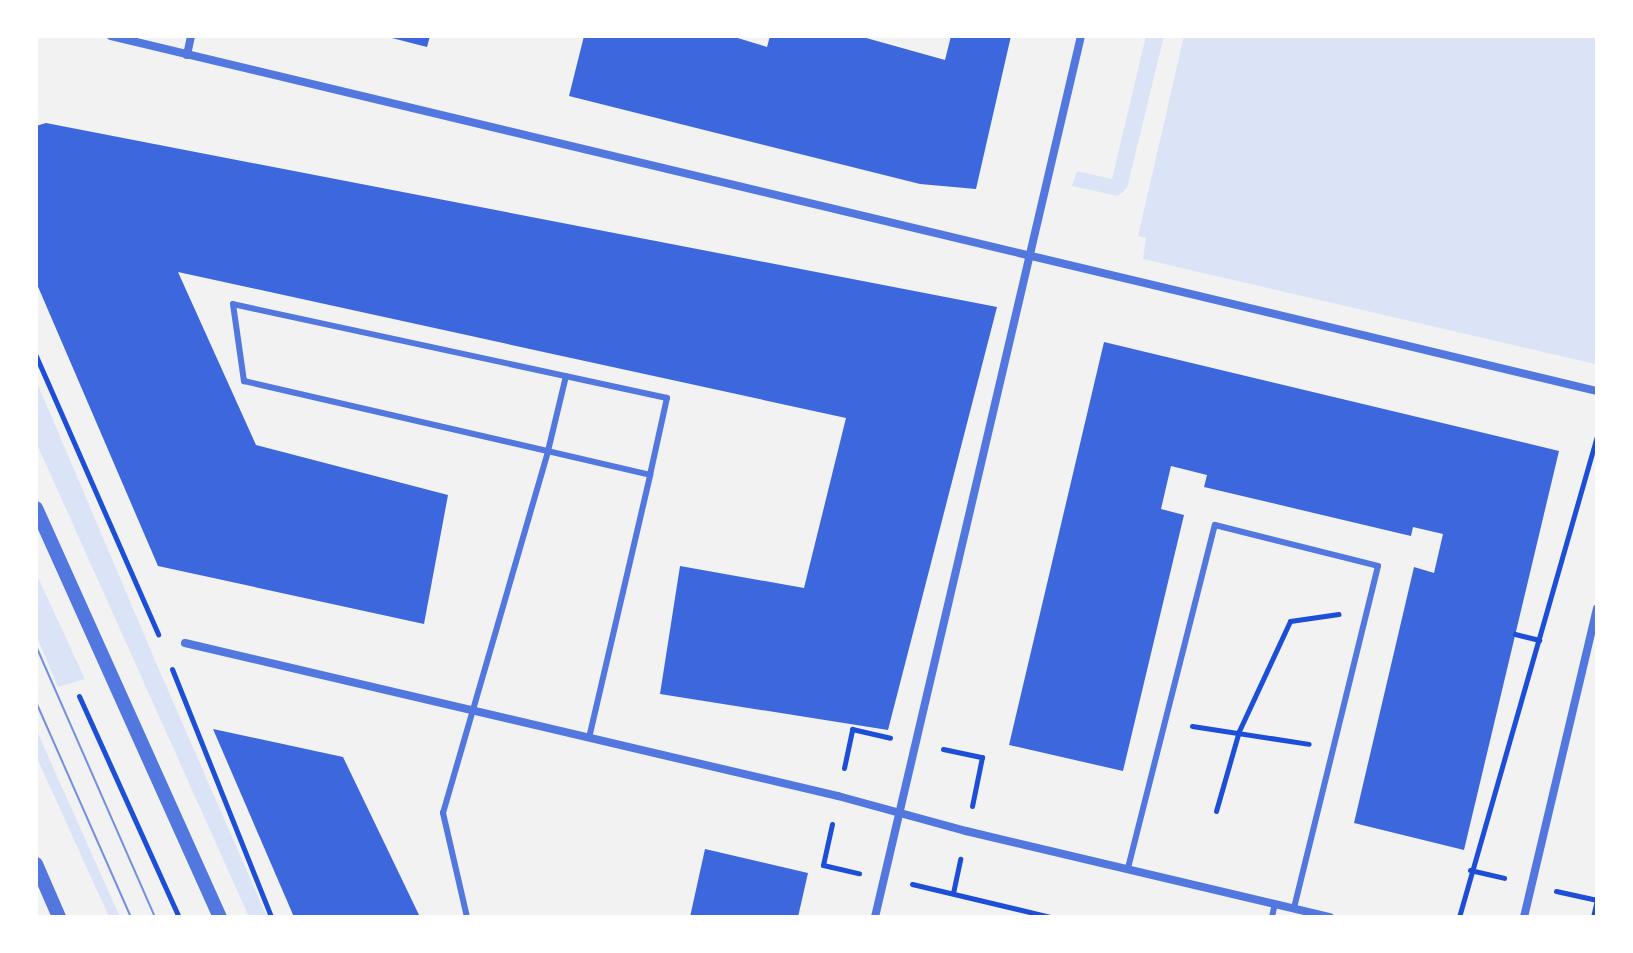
<!DOCTYPE html>
<html>
<head>
<meta charset="utf-8">
<style>
  body { margin:0 }
  #map { position:relative; width:1633px; height:953px; overflow:hidden; background:#f2f2f2; font-family:Helvetica,sans-serif }
  div>[style] { position:absolute }
  .green>* { inset:0; background:#dbe4f7 }
  .building>* { inset:0; background:#3d67dc }
  .path>* { height:5px; margin:-2.5px; padding:0 2.5px; transform-origin:2.5px; border-radius:2.5px; background:#1d4ed8 }
  .service>* { height:6px; margin:-3px; padding:0 3px; transform-origin:3px; border-radius:3px; background:#5277de }
  .minor>* { height:8px; margin:-4px; padding:0 4px; transform-origin:4px; border-radius:4px; background:#5277de }
  .tertiary>* { height:14px; margin:-7px; padding:0 7px; transform-origin:7px; border-radius:7px; background:#5277de }
  .tram>* { height:2px; margin:-1px; padding:0 1px; transform-origin:1px; border-radius:1px; background:#7290e2 }
  span { translate:-50% -50%; white-space:nowrap; text-align:center; line-height:1.15; -webkit-text-stroke:8px #fff; paint-order:stroke }
  .frame { position:absolute; inset:0; border:38px solid #fff; pointer-events:none }
</style>
</head>
<body>
<div id="map">
  <div class="green">
    <div style="clip-path:polygon(1146px 36px,1164px 36px,1127px 188px,1118px 196px,1072px 186px,1077px 171px,1112px 179px)"></div>
    <div style="clip-path:polygon(1184px 36px,1597px 36px,1595px 364px,1143px 259px,1146px 238px,1138px 236px)"></div>
    <div style="clip-path:polygon(36px 380px,157px 665px,267px 917px,249px 917px,36px 442px)"></div>
    <div style="clip-path:polygon(36px 573px,85px 679px,58px 687px,36px 635px)"></div>
    <div style="clip-path:polygon(36px 729px,120px 917px,109px 917px,36px 756px)"></div>
  </div>
  <div class="building">
    <div style="clip-path:polygon(384px 36px,430px 36px,427px 47px)"></div>
    <div style="clip-path:polygon(584px 36px,731px 36px,767px 47px,770px 36px,859px 36px,945px 60px,951px 36px,1011px 36px,976px 189px,920px 184px,569px 96px)"></div>
    <div style="clip-path:polygon(46px 123px,997px 307px,888px 730px,660px 694px,680px 566px,804px 588px,846px 418px,178px 272px,256px 445px,448px 495px,424px 624px,158px 566px,36px 282px,36px 126px)"></div>
    <div style="clip-path:polygon(1104px 342px,1559px 451px,1464px 850px,1354px 823px,1414px 567px,1434px 573px,1443px 534px,1413px 527px,1411px 536px,1204px 487px,1207px 475px,1171px 466px,1161px 509px,1184px 515px,1123px 771px,1009px 745px)"></div>
    <div style="clip-path:polygon(213px 729px,343px 757px,420px 917px,294px 917px)"></div>
    <div style="clip-path:polygon(705px 849px,808px 873px,798px 917px,690px 917px)"></div>
  </div>
  <div class="path">
    <div style="left:36px;top:356px;width:304px;rotate:66.3deg"></div>
    <div style="left:1515px;top:634px;width:25px;rotate:14deg"></div>
    <div style="left:172px;top:669px;width:267px;rotate:68.2deg"></div>
    <div style="left:79px;top:696px;width:243px;rotate:65.7deg"></div>
    <div style="left:1192px;top:726px;width:118px;rotate:8.7deg"></div>
    <div style="left:943px;top:749px;width:40px;rotate:12deg"></div>
    <div style="left:982px;top:757px;width:50px;rotate:101.5deg"></div>
    <div style="left:844px;top:768px;width:40px;rotate:-78deg"></div>
    <div style="left:852px;top:729px;width:39px;rotate:13deg"></div>
    <div style="left:1216px;top:811px;width:83px;rotate:-74deg"></div>
    <div style="left:1239px;top:731px;width:121px;rotate:-65.1deg"></div>
    <div style="left:1290px;top:621px;width:49px;rotate:-8.1deg"></div>
    <div style="left:832px;top:824px;width:42px;rotate:102.4deg"></div>
    <div style="left:823px;top:865px;width:37px;rotate:13deg"></div>
    <div style="left:1470px;top:870px;width:35px;rotate:13deg"></div>
    <div style="left:912px;top:884px;width:143px;rotate:13.4deg"></div>
    <div style="left:1556px;top:891px;width:42px;rotate:12.4deg"></div>
    <div style="left:953px;top:893px;width:35px;rotate:-78deg"></div>
    <div style="left:1459px;top:917px;width:499px;rotate:-74deg"></div>
    <div style="left:1593px;top:917px;width:17px;rotate:-77deg"></div>
  </div>
  <div class="service">
    <div style="left:589px;top:738px;width:270px;rotate:-76.9deg"></div>
    <div style="left:650px;top:475px;width:79px;rotate:-77.6deg"></div>
    <div style="left:667px;top:398px;width:444px;rotate:-167.8deg"></div>
    <div style="left:233px;top:304px;width:78px;rotate:81.9deg"></div>
    <div style="left:244px;top:381px;width:417px;rotate:13deg"></div>
    <div style="left:1128px;top:868px;width:354px;rotate:-75.8deg"></div>
    <div style="left:1215px;top:525px;width:168px;rotate:14.1deg"></div>
    <div style="left:1378px;top:566px;width:352px;rotate:103.8deg"></div>
    <div style="left:467px;top:917px;width:107px;rotate:-103deg"></div>
    <div style="left:443px;top:813px;width:377px;rotate:-73.8deg"></div>
    <div style="left:548px;top:451px;width:77px;rotate:-76.5deg"></div>
    <div style="left:1272px;top:917px;width:14px;rotate:-78deg"></div>
  </div>
  <div class="minor">
    <div style="left:111px;top:36px;width:1528px;rotate:13.44deg"></div>
    <div style="left:187px;top:55px;width:19px;rotate:-78deg"></div>
    <div style="left:185px;top:643px;width:671px;rotate:13.19deg"></div>
    <div style="left:838px;top:796px;width:133px;rotate:15.3deg"></div>
    <div style="left:966px;top:831px;width:374px;rotate:13.3deg"></div>
    <div style="left:875px;top:917px;width:905px;rotate:-76.84deg"></div>
    <div style="left:1524px;top:917px;width:317px;rotate:-76.7deg"></div>
  </div>
  <div class="tertiary">
    <div style="left:36px;top:508px;width:448px;rotate:65.8deg"></div>
    <div style="left:36px;top:864px;width:58px;rotate:66.5deg"></div>
  </div>
  <div class="tram">
    <div style="left:36px;top:646px;width:296px;rotate:66.3deg"></div>
    <div style="left:36px;top:702px;width:235px;rotate:66.2deg"></div>
  </div>
  <div class="frame"></div>
</div>
</body>
</html>
